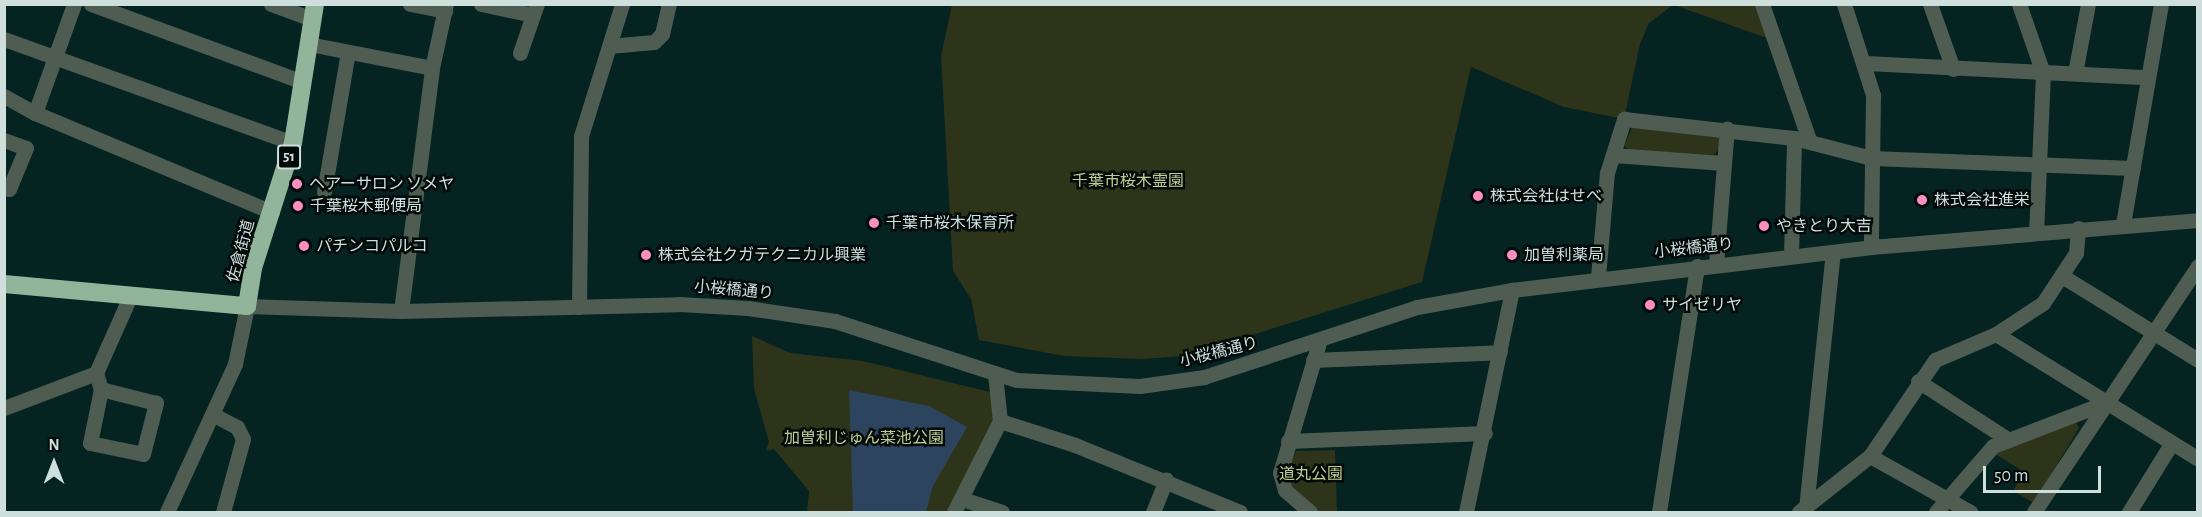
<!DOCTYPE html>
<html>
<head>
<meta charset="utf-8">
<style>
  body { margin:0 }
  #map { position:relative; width:2202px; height:517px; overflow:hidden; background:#042321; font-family:"Alegreya Sans","Noto Sans JP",sans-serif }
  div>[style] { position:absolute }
  .green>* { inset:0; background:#2e341a }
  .water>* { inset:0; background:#2d445e }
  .minor>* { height:15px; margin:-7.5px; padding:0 7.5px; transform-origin:7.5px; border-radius:7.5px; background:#4e5c52 }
  .highway>* { height:18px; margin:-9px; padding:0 9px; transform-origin:9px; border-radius:9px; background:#91b49a }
  .dots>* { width:16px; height:16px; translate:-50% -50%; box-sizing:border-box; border:3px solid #020a09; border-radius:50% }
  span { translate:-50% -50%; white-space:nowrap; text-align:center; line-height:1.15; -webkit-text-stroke:5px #020a09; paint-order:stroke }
  .shield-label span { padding:2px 4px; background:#020a09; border:2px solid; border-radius:4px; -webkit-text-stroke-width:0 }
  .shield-label { font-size:15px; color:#cedfdc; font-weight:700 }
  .park-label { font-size:16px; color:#bece91 }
  .poi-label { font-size:16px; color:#cedfdc }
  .left { translate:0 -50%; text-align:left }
  .street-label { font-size:16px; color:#cedfdc }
  .frame { position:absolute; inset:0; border:6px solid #cedfdc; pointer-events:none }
  .north { position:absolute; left:24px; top:433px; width:60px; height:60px; -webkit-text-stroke:4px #020a09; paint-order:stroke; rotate:0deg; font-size:16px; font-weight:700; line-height:24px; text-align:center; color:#cedfdc }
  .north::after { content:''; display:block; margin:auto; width:21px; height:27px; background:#cedfdc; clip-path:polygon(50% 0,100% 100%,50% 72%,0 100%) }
  .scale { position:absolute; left:1983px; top:466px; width:118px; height:27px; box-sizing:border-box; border:3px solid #cedfdc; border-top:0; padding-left:8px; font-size:18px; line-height:21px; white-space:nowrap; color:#cedfdc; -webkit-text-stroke:4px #020a09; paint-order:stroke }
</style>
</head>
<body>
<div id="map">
  <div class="green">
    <div style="clip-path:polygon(952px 5px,1673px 5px,1649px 23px,1640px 44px,1624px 119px,1564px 107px,1471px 67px,1422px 282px,1184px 356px,1141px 359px,1064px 356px,979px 340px,971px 299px,953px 271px,941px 56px)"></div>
    <div style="clip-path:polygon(1674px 5px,1762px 5px,1778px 42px)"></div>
    <div style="clip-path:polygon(1633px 125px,1719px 137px,1719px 149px,1714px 155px,1630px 150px,1624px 146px)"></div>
    <div style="clip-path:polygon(752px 336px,790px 353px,863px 361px,994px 393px,996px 418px,950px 512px,807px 512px,809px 491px,774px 449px,766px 451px,769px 442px,754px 389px)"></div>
    <div style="clip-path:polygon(2075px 420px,2079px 428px,2034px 503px,2013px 491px,2024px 472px,1995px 454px)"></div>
    <div style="clip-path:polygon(1335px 450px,1337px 512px,1316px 512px,1289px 487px,1287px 471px,1296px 451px)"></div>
  </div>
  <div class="water">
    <div style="clip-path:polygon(849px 390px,929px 406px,967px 427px,933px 486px,926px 512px,853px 512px)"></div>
  </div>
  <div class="minor">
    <div style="left:91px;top:4px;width:226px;rotate:20.2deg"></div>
    <div style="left:271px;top:4px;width:44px;rotate:20.1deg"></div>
    <div style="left:410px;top:4px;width:36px;rotate:11deg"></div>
    <div style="left:481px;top:4px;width:53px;rotate:11.9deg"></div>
    <div style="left:533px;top:15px;width:12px;rotate:-70deg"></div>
    <div style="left:1762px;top:4px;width:144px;rotate:70.9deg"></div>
    <div style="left:1844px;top:4px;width:96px;rotate:72.3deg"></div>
    <div style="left:1873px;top:95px;width:152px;rotate:90.8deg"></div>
    <div style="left:1930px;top:4px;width:69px;rotate:70.5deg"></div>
    <div style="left:2019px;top:4px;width:73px;rotate:70.8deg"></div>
    <div style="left:2043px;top:73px;width:159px;rotate:92.5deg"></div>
    <div style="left:4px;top:39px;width:307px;rotate:19.8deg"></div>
    <div style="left:309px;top:44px;width:125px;rotate:11deg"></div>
    <div style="left:609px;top:46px;width:45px;rotate:-5.1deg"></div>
    <div style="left:654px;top:42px;width:11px;rotate:-45deg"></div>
    <div style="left:662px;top:34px;width:31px;rotate:-77deg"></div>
    <div style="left:520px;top:53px;width:40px;rotate:-71.1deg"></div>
    <div style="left:1866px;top:63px;width:281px;rotate:2.9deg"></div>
    <div style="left:2075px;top:73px;width:70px;rotate:-79.3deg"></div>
    <div style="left:4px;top:96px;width:35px;rotate:29deg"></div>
    <div style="left:35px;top:113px;width:257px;rotate:22.7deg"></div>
    <div style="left:35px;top:113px;width:116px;rotate:-70.3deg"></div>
    <div style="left:4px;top:140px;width:23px;rotate:20deg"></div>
    <div style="left:26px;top:148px;width:44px;rotate:112.5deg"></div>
    <div style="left:9px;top:189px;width:5px;rotate:-158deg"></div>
    <div style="left:1613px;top:155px;width:111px;rotate:4.1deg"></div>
    <div style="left:324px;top:192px;width:142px;rotate:-80.3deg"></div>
    <div style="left:2123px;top:224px;width:223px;rotate:-80.2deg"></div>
    <div style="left:1791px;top:256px;width:118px;rotate:-88.5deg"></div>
    <div style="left:1716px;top:264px;width:136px;rotate:-85.4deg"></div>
    <div style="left:2062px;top:276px;width:160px;rotate:31.7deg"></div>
    <div style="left:1598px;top:277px;width:104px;rotate:-85.1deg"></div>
    <div style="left:1607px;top:173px;width:57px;rotate:-72.5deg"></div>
    <div style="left:1624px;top:119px;width:171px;rotate:6.4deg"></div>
    <div style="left:1794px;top:138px;width:81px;rotate:14.4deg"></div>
    <div style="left:1872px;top:158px;width:261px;rotate:2.2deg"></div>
    <div style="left:579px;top:307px;width:171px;rotate:-89.3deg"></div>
    <div style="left:581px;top:136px;width:138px;rotate:-72.7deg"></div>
    <div style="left:401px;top:311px;width:245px;rotate:-82.7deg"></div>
    <div style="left:432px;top:68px;width:66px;rotate:-77.7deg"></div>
    <div style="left:1996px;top:334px;width:238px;rotate:31.7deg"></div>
    <div style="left:1313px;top:360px;width:187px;rotate:-2.4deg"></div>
    <div style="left:96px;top:373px;width:17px;rotate:73deg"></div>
    <div style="left:101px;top:389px;width:55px;rotate:101.5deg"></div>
    <div style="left:90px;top:443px;width:54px;rotate:11.7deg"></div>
    <div style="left:143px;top:454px;width:53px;rotate:-75.7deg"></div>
    <div style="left:156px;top:403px;width:57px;rotate:-165.7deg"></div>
    <div style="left:1918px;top:381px;width:108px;rotate:33deg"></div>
    <div style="left:4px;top:408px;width:98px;rotate:-20.8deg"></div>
    <div style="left:96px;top:373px;width:81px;rotate:-66deg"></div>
    <div style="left:214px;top:415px;width:26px;rotate:28deg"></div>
    <div style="left:237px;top:427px;width:13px;rotate:63deg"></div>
    <div style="left:243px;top:439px;width:76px;rotate:105.3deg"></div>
    <div style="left:1000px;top:421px;width:79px;rotate:17.7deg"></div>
    <div style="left:1075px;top:445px;width:178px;rotate:22.1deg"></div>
    <div style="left:1288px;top:441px;width:197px;rotate:-2.3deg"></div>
    <div style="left:1870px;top:456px;width:115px;rotate:29.2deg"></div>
    <div style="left:962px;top:499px;width:42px;rotate:18deg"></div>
    <div style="left:1806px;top:508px;width:257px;rotate:-84deg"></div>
    <div style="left:167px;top:512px;width:163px;rotate:-65.3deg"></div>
    <div style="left:235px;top:364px;width:59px;rotate:-78.3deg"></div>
    <div style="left:247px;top:306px;width:154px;rotate:1.9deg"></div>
    <div style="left:401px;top:311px;width:278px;rotate:-1.4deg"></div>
    <div style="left:679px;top:304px;width:69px;rotate:3.3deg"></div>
    <div style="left:748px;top:308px;width:88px;rotate:8.5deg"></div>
    <div style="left:835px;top:321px;width:191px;rotate:18deg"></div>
    <div style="left:1017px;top:380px;width:123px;rotate:2.8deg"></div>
    <div style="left:1140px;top:386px;width:65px;rotate:-8deg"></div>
    <div style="left:1204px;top:377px;width:224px;rotate:-18.2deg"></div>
    <div style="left:1417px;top:307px;width:97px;rotate:-10.1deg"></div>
    <div style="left:1512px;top:290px;width:362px;rotate:-6.8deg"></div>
    <div style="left:1871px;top:247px;width:328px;rotate:-4.7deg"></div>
    <div style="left:954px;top:512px;width:102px;rotate:-63.2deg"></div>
    <div style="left:1000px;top:421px;width:47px;rotate:-96.1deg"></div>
    <div style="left:1153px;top:512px;width:35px;rotate:-68deg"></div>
    <div style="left:1310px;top:512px;width:33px;rotate:-139deg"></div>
    <div style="left:1285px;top:490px;width:18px;rotate:-106deg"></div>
    <div style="left:1280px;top:473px;width:139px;rotate:-73.3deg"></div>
    <div style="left:1466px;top:512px;width:227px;rotate:-78.3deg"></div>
    <div style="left:1659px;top:512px;width:249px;rotate:-81.2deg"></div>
    <div style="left:1799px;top:512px;width:90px;rotate:-38.3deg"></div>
    <div style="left:1870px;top:456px;width:116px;rotate:-55.9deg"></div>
    <div style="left:1935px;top:360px;width:66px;rotate:-23.1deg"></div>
    <div style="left:1996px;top:334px;width:56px;rotate:-33.4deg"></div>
    <div style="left:2043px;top:303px;width:60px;rotate:-56.6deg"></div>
    <div style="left:2076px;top:253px;width:25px;rotate:-85deg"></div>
    <div style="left:1936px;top:512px;width:87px;rotate:-49.2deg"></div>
    <div style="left:1993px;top:446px;width:117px;rotate:-21.1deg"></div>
    <div style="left:2034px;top:512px;width:296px;rotate:-56.3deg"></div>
    <div style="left:2129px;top:512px;width:80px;rotate:-58.3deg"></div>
  </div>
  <div class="highway">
    <div style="left:4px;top:284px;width:244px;rotate:5.2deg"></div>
    <div style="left:247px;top:306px;width:38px;rotate:-81deg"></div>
    <div style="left:253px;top:268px;width:131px;rotate:-72.3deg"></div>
    <div style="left:293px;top:143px;width:141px;rotate:-81deg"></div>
  </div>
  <div class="dots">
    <div style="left:297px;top:184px;background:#fd8ec0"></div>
    <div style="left:1478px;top:196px;background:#fd8ec0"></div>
    <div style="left:1922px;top:200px;background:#fd8ec0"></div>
    <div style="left:298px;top:206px;background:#fd8ec0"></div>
    <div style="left:874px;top:223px;background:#fd8ec0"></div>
    <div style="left:1764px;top:226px;background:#fd8ec0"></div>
    <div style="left:304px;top:246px;background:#fd8ec0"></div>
    <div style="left:646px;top:255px;background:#fd8ec0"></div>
    <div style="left:1512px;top:255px;background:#fd8ec0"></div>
    <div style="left:1650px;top:305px;background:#fd8ec0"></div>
  </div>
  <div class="shield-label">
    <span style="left:289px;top:157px">51</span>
  </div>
  <div class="park-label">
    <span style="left:1128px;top:181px">千葉市桜木霊園</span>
    <span style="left:864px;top:438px">加曽利じゅん菜池公園</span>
    <span style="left:1311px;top:474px">道丸公園</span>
  </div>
  <div class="poi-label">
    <span class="left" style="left:309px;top:184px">ヘアーサロン ソメヤ</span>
    <span class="left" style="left:1490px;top:196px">株式会社はせべ</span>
    <span class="left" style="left:1934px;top:200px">株式会社進栄</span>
    <span class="left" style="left:310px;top:206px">千葉桜木郵便局</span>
    <span class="left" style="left:886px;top:223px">千葉市桜木保育所</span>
    <span class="left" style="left:1776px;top:226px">やきとり大吉</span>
    <span class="left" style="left:316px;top:246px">パチンコパルコ</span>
    <span class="left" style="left:658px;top:255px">株式会社クガテクニカル興業</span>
    <span class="left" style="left:1524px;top:255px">加曽利薬局</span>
    <span class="left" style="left:1662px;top:305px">サイゼリヤ</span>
  </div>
  <div class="street-label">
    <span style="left:1694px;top:248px;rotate:-6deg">小桜橋通り</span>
    <span style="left:241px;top:251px;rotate:-75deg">佐倉街道</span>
    <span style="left:734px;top:290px;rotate:5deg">小桜橋通り</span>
    <span style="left:1219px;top:352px;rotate:-14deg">小桜橋通り</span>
  </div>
  <div class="frame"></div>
  <div class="north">N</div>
  <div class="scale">50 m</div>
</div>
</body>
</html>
